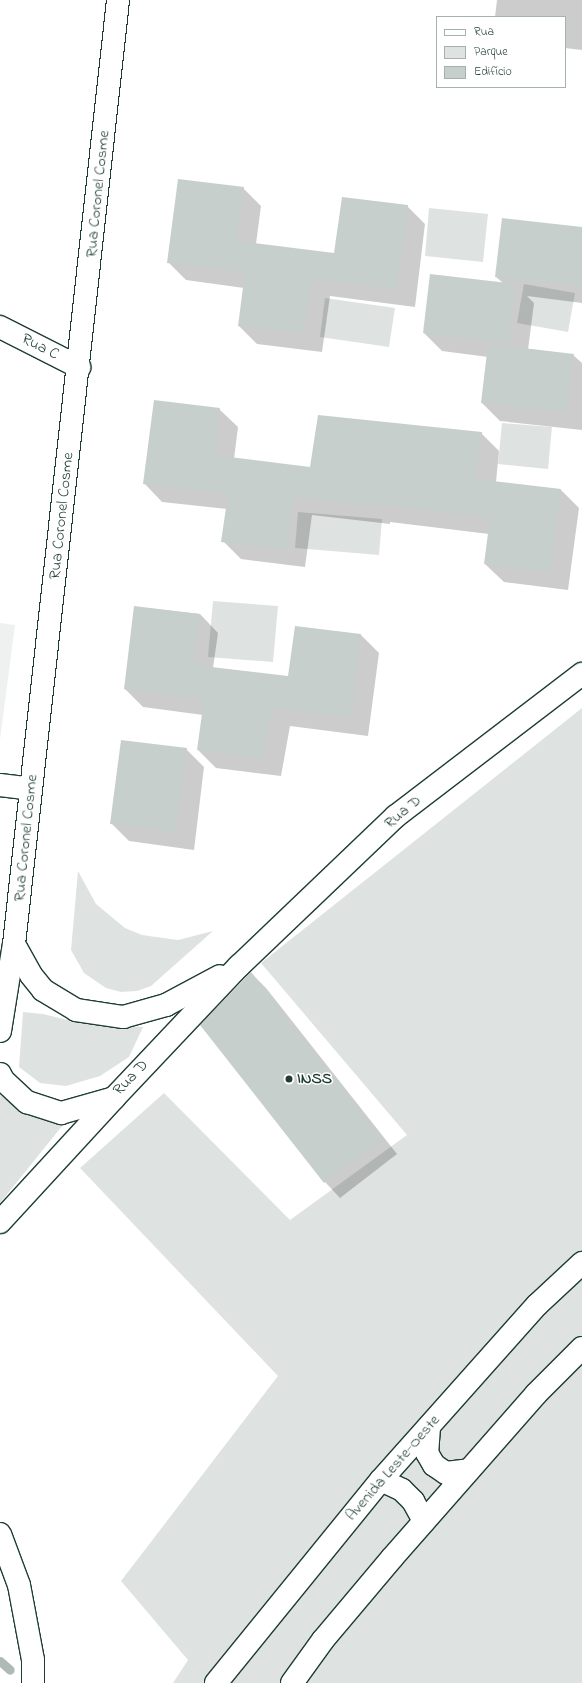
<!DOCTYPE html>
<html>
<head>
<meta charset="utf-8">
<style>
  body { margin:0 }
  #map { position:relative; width:582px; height:1683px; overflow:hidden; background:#fff; font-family:"Indie Flower",sans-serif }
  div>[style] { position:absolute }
  .built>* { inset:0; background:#eef1f0 }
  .green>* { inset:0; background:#dee3e2 }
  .shadow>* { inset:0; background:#0003 }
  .stream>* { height:9px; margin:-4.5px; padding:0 4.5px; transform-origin:4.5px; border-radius:4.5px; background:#afbab7 }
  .building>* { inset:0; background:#c7cfcc }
  .roads { filter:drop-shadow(1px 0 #1f3d34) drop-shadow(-1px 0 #1f3d34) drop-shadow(0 1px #1f3d34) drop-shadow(0 -1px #1f3d34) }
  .street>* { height:22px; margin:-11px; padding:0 11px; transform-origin:11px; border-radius:11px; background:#fff }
  .secondary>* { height:22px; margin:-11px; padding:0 11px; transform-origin:11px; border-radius:11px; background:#fff }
  .dots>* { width:11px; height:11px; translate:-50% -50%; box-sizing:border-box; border:2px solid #fff; border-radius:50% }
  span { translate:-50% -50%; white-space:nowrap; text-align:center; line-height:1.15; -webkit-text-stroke:3px #fff; paint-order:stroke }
  .street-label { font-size:16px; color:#1f3d34 }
  .poi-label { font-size:16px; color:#1f3d34; font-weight:700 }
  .left { translate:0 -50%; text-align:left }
  .legend { position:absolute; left:436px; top:16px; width:130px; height:72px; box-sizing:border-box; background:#fff; border:1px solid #a5b1ae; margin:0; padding:5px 7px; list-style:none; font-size:12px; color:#1f3d34 }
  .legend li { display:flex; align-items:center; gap:8px; height:20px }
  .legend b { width:20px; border:1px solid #a5b1ae }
</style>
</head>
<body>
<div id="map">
  <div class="built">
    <div style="clip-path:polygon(0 623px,15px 625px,0 740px)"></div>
  </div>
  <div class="green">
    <div style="clip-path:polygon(429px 208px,488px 214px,483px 262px,425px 256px)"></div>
    <div style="clip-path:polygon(524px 284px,575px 293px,568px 332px,517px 323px)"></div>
    <div style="clip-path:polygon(325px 298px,395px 308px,389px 347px,320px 337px)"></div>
    <div style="clip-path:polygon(502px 423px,552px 427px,548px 469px,498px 464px)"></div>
    <div style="clip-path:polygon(298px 512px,382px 519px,379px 555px,295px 548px)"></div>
    <div style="clip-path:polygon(213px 601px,278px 606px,273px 662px,208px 657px)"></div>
    <div style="clip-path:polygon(582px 708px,582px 1683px,173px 1683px,188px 1660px,121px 1581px,278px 1376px,80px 1168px,164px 1093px,290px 1220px,407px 1135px,261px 963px)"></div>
    <div style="clip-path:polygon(78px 871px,96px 904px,125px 928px,142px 935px,178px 940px,213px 931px,151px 986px,137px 991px,121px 992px,106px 988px,84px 973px,71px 950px)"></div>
    <div style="clip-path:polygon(23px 1012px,43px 1014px,80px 1023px,143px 1027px,129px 1057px,100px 1076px,66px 1086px,40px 1083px,19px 1067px)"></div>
    <div style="clip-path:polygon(0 1095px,52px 1122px,67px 1120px,0 1203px)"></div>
  </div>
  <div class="shadow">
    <div style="clip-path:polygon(497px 0,582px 0,582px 50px,565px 48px,565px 17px,495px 17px)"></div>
    <div style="clip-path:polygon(243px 188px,261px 206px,256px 244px,335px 254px,407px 206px,425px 224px,415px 307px,330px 296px,322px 352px,257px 344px,239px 326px,244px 288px,186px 280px,168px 262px)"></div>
    <div style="clip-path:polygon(582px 228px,582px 303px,527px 296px,534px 303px,528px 350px,573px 355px,582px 363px,582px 430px,500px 421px,482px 403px,488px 357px,442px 351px,424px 333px,503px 283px,496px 277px)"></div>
    <div style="clip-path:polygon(219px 409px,238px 427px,234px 459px,311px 469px,481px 433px,499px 451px,496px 482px,561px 490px,579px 508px,568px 590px,504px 582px,485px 564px,489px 534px,390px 522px,390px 524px,312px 515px,305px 567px,241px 559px,223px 541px,227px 509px,162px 502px,144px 483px)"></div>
    <div style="clip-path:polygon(135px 607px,200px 614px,218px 633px,213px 668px,289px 677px,296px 627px,361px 635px,379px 653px,368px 736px,290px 726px,281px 776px,216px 768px,198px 750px,203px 715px,143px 707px,125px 689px)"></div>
    <div style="clip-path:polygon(186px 749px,204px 767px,194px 850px,129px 841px,111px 823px)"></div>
    <div style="clip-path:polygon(251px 973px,266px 988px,397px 1154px,340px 1198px,325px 1182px)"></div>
  </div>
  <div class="stream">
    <div style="left:0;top:1661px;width:13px;rotate:42deg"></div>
  </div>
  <div class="building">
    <div style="clip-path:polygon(178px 179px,244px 187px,237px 241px,334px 253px,342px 197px,408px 205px,397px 289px,312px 279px,304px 334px,238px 326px,245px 272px,167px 263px)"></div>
    <div style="clip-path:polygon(502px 218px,582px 227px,582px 287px,495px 277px)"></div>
    <div style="clip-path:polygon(430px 274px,516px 284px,509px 344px,423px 333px)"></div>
    <div style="clip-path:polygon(488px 344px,574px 354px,567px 413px,481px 403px)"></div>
    <div style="clip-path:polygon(154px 400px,220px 408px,214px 455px,310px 467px,318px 415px,482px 432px,476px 479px,561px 489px,550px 573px,484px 564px,490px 518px,373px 504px,372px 507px,294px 497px,288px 550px,221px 542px,228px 494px,143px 484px)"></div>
    <div style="clip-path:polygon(134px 606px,200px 614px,194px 665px,288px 676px,295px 626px,361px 634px,351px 718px,272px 708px,263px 759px,197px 750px,204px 699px,124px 689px)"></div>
    <div style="clip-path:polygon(121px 740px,187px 748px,176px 832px,110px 824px)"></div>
    <div style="clip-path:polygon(251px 972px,383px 1139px,324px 1183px,200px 1025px)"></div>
  </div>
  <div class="roads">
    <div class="street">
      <div style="left:0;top:327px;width:89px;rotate:26.9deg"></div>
      <div style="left:0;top:785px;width:31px;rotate:7deg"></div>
      <div style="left:14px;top:944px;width:35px;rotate:61deg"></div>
      <div style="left:31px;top:975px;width:19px;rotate:51deg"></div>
      <div style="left:43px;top:990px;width:39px;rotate:31deg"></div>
      <div style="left:76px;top:1010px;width:48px;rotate:8.5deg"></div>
      <div style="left:123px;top:1017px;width:45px;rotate:-15.6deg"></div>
      <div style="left:166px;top:1005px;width:61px;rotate:-28.2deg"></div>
      <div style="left:0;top:1074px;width:7px;rotate:63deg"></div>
      <div style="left:3px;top:1080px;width:33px;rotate:43deg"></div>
      <div style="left:27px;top:1102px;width:36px;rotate:18deg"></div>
      <div style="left:61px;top:1113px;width:55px;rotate:-15.8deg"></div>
      <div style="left:114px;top:1098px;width:182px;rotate:-46.6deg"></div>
      <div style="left:239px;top:966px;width:217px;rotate:-43.7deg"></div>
      <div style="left:396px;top:816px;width:234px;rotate:-37.4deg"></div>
    </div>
    <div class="secondary">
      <div style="left:0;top:1031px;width:88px;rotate:-80.9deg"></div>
      <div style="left:14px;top:944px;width:950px;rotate:-83.71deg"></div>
      <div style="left:0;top:1222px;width:168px;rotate:-47.4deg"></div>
      <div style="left:429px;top:1427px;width:26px;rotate:94deg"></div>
      <div style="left:427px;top:1453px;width:14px;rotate:60deg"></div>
      <div style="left:434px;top:1465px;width:14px;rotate:34deg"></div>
      <div style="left:446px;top:1473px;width:23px;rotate:-7deg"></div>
      <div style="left:381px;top:1480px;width:23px;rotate:25deg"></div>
      <div style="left:402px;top:1490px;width:16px;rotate:45deg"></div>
      <div style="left:413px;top:1501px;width:23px;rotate:61deg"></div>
      <div style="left:0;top:1534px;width:54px;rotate:69.6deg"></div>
      <div style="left:19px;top:1585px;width:76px;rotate:79.4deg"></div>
      <div style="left:33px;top:1660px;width:23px;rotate:90deg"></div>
      <div style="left:216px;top:1683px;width:262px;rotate:-50.9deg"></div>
      <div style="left:381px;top:1480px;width:234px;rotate:-48.3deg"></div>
      <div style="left:537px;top:1305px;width:62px;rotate:-43deg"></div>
      <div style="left:292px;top:1683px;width:53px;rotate:-54.2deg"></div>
      <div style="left:323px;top:1640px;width:107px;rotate:-49.9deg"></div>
      <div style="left:392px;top:1558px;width:218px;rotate:-48.7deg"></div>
      <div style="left:536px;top:1394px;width:65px;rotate:-45deg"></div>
    </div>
  </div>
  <div class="dots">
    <div style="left:289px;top:1079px;background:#1f3d34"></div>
  </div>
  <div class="street-label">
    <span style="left:98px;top:194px;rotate:-84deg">Rua Coronel Cosme</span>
    <span style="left:40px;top:347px;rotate:27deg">Rua C</span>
    <span style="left:62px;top:516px;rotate:-84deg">Rua Coronel Cosme</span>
    <span style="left:403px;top:812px;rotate:-39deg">Rua D</span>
    <span style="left:26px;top:838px;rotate:-84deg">Rua Coronel Cosme</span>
    <span style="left:131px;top:1078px;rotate:-46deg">Rua D</span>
    <span style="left:393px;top:1468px;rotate:-49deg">Avenida Leste-Oeste</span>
  </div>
  <div class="poi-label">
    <span class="left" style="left:297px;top:1079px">INSS</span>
  </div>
  <ul class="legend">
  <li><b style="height:5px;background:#fff"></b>Rua</li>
  <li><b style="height:11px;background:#dee3e2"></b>Parque</li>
  <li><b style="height:11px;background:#c7cfcc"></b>Edifício</li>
  </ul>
</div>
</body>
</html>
